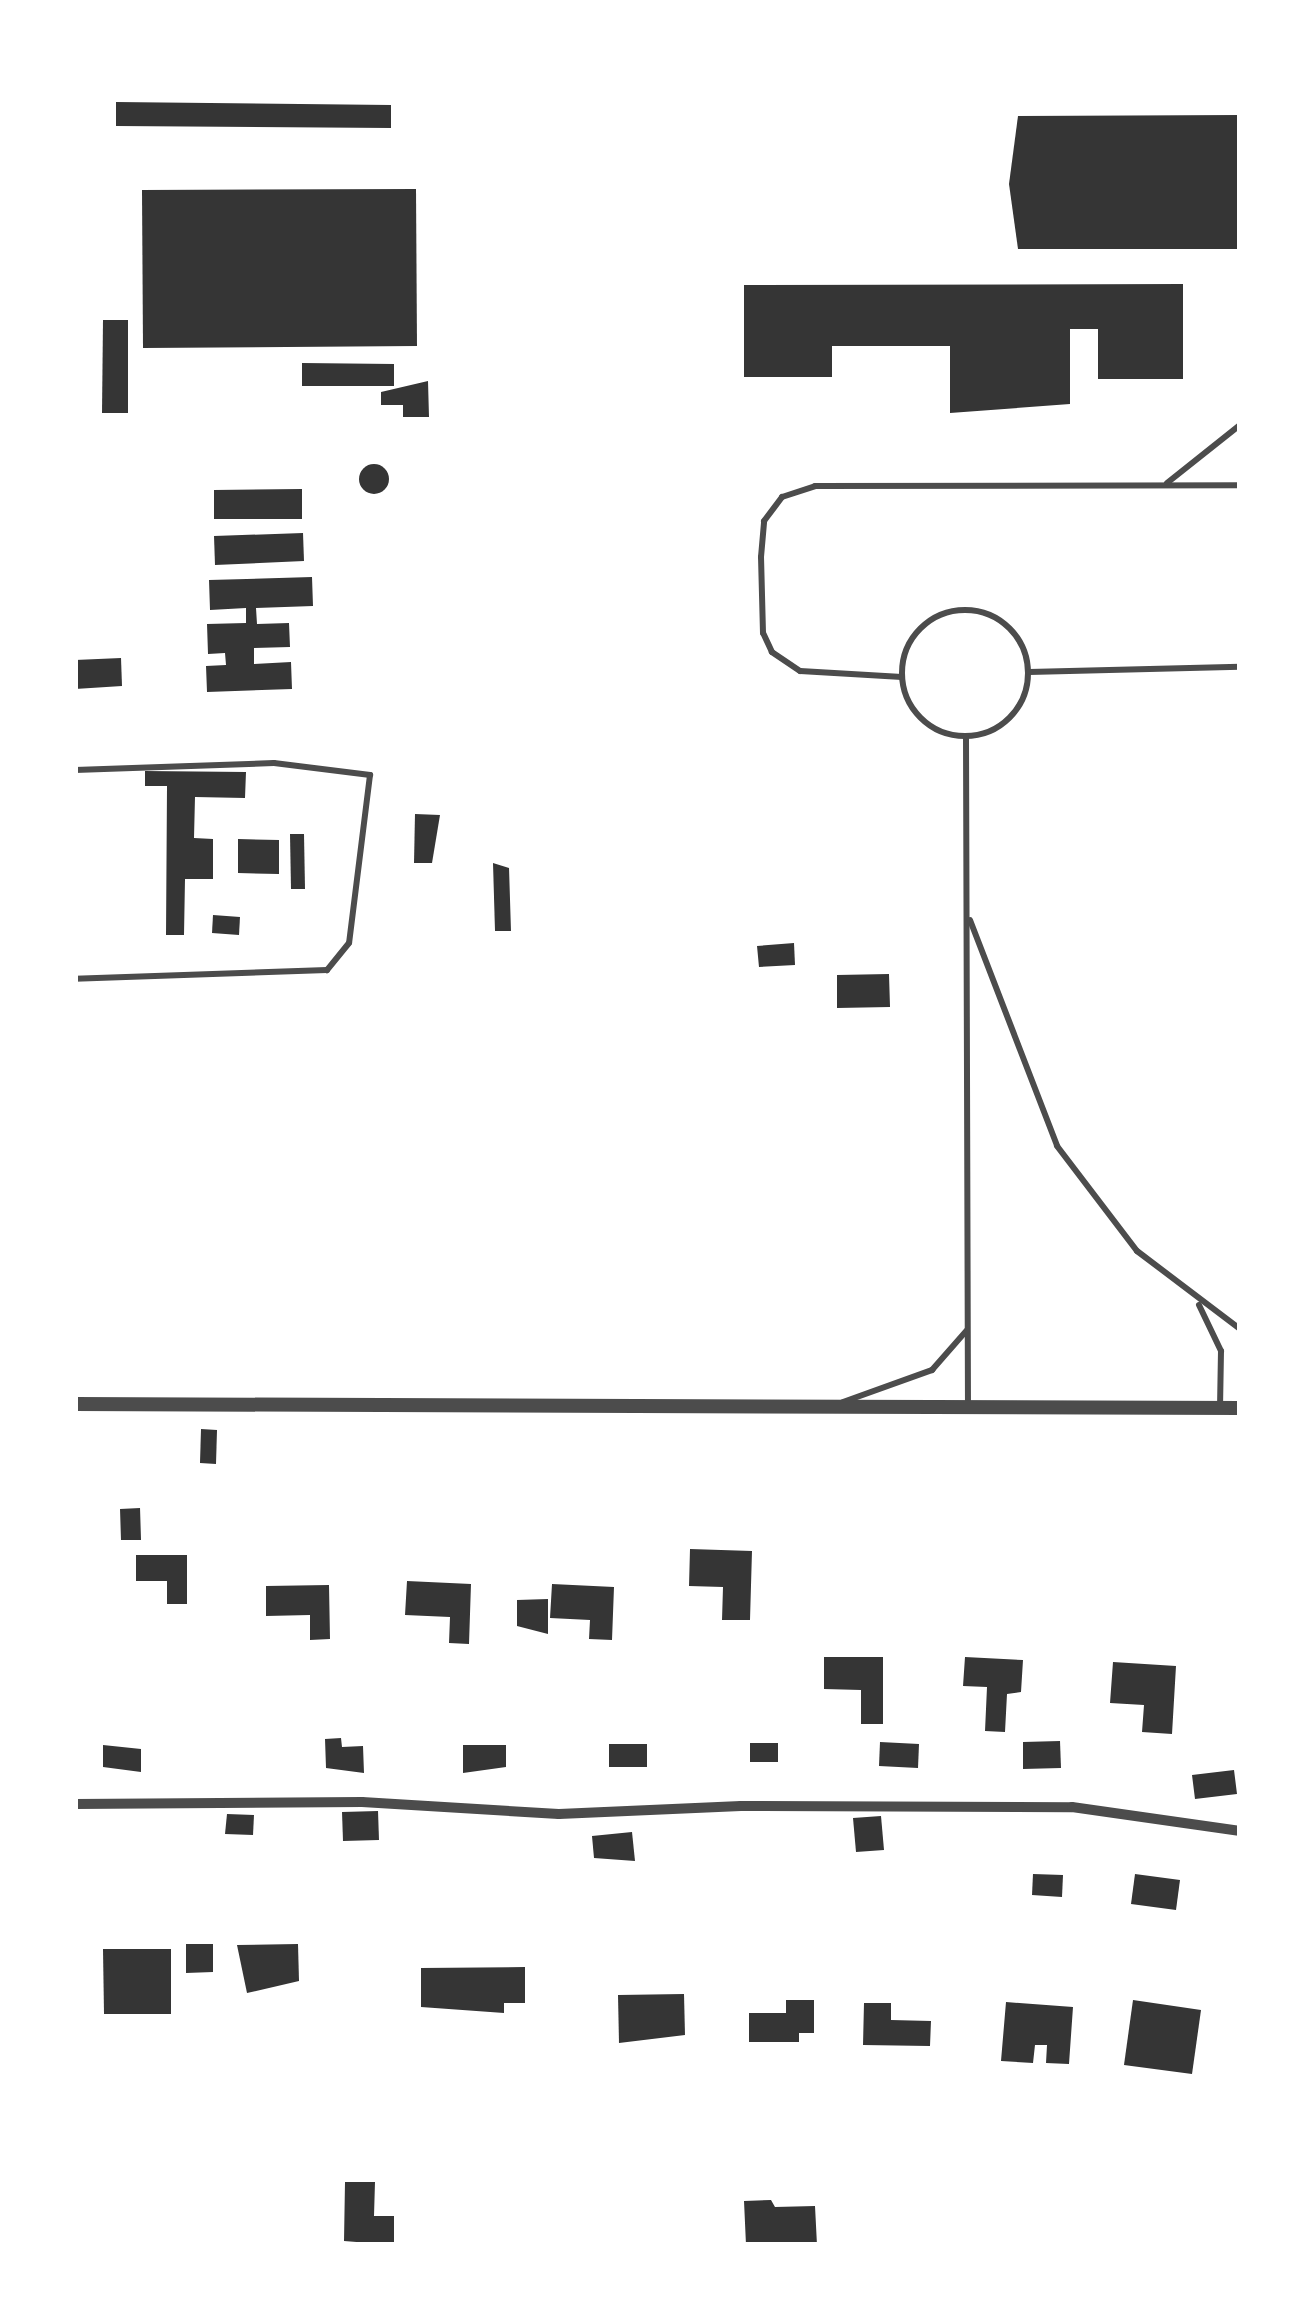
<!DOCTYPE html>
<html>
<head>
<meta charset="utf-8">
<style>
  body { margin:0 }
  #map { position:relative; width:1315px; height:2320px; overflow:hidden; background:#fff; font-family:"Titillium Web",sans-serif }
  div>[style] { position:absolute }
  .building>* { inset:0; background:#353535 }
  .round { border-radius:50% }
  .service>* { height:6px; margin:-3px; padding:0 3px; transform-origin:3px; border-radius:3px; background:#4c4c4c }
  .service>.ring { margin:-3px; padding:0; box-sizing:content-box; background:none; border:6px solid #4c4c4c; border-radius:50% }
  .minor>* { height:10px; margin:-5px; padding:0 5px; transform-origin:5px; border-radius:5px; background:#4c4c4c }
  .tertiary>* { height:14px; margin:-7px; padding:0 7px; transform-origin:7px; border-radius:7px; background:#4c4c4c }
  span { translate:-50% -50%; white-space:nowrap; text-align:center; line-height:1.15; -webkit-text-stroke:12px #fff; paint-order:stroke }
  .frame { position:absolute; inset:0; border:78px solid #fff; pointer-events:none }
</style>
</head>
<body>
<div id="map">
  <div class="building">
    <div style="clip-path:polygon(116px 102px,391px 105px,391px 128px,116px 126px)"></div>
    <div style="clip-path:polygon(1240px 115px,1240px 249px,1018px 249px,1009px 184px,1018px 116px)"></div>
    <div style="clip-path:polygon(416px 189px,417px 346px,143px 348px,142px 190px)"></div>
    <div style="clip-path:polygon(1183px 284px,1183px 379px,1098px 379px,1098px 329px,1070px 329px,1070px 404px,950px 413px,950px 346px,832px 346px,832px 377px,744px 377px,744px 285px)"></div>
    <div style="clip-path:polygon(103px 320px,128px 320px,128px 413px,102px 413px)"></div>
    <div style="clip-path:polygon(302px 363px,394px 364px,394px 386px,302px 386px)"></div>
    <div style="clip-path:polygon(428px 381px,429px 417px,403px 417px,403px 405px,381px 405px,381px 392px)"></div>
    <div class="round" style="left:359px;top:464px;width:30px;height:30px"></div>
    <div style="clip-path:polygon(302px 489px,302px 519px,214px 519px,214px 490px)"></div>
    <div style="clip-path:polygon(303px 533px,304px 561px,215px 565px,214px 536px)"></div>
    <div style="clip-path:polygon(312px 577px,313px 606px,256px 608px,257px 624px,289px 623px,290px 647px,254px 648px,254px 664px,291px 662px,292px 689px,207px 692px,206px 666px,226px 665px,225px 653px,208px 654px,207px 624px,246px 623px,246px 608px,210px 610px,209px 580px)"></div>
    <div style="clip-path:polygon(121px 658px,122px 686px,75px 689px,75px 660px)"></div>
    <div style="clip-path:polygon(145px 771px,246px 772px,245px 798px,195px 797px,194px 838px,213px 839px,213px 879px,185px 879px,184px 935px,166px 935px,167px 786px,145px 786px)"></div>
    <div style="clip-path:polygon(415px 814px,440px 815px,432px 863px,414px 863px)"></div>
    <div style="clip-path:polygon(290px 834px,304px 834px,305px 889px,291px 889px)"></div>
    <div style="clip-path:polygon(238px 839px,279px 840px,279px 874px,238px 873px)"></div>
    <div style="clip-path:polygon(493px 863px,509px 868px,511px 931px,495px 931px)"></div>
    <div style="clip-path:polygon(213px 915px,240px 917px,239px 935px,212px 933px)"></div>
    <div style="clip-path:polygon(794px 943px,795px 965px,759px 967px,757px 946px)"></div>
    <div style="clip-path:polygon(889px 974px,890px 1007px,837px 1008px,837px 975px)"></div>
    <div style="clip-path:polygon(201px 1429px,217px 1430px,216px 1464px,200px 1463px)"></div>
    <div style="clip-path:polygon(140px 1508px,141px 1540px,121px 1540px,120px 1509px)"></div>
    <div style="clip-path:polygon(690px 1549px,752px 1551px,750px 1620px,722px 1620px,723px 1587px,689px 1586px)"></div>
    <div style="clip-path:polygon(136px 1555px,187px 1555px,187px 1604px,167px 1604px,167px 1581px,136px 1581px)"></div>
    <div style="clip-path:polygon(407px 1581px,471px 1584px,469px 1644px,449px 1643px,450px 1617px,405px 1615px)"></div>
    <div style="clip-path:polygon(552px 1584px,614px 1587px,612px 1640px,589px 1639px,590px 1620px,550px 1618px)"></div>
    <div style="clip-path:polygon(329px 1585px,330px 1639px,310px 1640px,310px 1615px,266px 1616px,266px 1586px)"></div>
    <div style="clip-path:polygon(548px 1599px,548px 1634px,517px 1626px,517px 1600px)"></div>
    <div style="clip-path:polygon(824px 1657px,883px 1657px,883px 1724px,861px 1724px,861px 1690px,824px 1689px)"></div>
    <div style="clip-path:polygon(965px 1657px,1023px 1660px,1021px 1692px,1007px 1694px,1005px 1732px,985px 1731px,987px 1687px,963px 1686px)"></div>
    <div style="clip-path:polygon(1113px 1662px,1176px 1666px,1172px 1734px,1142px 1732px,1144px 1705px,1110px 1703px)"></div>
    <div style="clip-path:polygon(341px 1738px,342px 1747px,363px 1746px,364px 1773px,326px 1768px,325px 1739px)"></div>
    <div style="clip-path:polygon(1060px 1741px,1061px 1768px,1023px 1769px,1023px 1742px)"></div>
    <div style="clip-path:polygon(880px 1742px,919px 1744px,918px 1768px,879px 1766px)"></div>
    <div style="clip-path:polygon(750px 1743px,778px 1743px,778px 1762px,750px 1762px)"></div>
    <div style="clip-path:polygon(609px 1744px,647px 1744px,647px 1767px,609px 1767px)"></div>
    <div style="clip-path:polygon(103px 1745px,141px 1749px,141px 1772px,103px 1767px)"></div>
    <div style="clip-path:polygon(463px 1745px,506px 1745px,506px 1767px,463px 1773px)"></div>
    <div style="clip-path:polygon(1234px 1770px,1237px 1794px,1195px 1799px,1192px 1775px)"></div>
    <div style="clip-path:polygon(378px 1811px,379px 1840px,343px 1841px,342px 1812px)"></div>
    <div style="clip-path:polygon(227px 1814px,254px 1815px,253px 1835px,225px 1834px)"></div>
    <div style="clip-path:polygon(881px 1816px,884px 1850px,856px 1852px,853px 1818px)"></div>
    <div style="clip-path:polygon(632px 1832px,635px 1861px,594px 1858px,592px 1836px)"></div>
    <div style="clip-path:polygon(1033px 1874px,1063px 1875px,1062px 1897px,1032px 1895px)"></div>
    <div style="clip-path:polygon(1135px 1874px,1180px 1880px,1176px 1910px,1131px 1904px)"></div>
    <div style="clip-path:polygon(186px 1944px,213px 1944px,213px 1972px,186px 1973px)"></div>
    <div style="clip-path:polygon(298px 1944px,299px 1981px,247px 1993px,237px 1945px)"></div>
    <div style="clip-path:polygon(103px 1949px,171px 1949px,171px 2014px,104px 2014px)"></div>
    <div style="clip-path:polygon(525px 1967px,525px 2003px,504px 2003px,504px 2013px,421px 2007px,421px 1968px)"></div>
    <div style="clip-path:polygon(684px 1994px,685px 2035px,619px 2043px,618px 1995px)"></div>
    <div style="clip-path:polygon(786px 2000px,814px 2000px,814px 2033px,799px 2033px,799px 2042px,749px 2042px,749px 2013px,786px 2013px)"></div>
    <div style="clip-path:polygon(1133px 2000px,1201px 2010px,1192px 2074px,1124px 2065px)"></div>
    <div style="clip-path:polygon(1006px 2002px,1073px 2007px,1069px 2064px,1046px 2063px,1047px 2045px,1035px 2045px,1033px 2063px,1001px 2061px)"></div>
    <div style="clip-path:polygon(864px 2003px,891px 2003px,891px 2020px,931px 2021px,930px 2046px,863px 2045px)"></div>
    <div style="clip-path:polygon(345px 2182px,375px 2182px,374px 2216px,394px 2216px,394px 2245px,344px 2241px)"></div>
    <div style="clip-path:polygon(771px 2200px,775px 2207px,815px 2206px,817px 2245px,746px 2245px,744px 2201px)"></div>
  </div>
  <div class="service">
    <div style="left:1167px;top:483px;width:93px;rotate:-38.5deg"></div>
    <div class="ring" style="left:902px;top:610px;width:120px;height:120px"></div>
    <div style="left:1029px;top:672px;width:211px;rotate:-1.4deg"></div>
    <div style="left:902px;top:677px;width:102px;rotate:-176.6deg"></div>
    <div style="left:800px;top:671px;width:34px;rotate:-146deg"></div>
    <div style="left:772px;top:652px;width:21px;rotate:-115deg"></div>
    <div style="left:763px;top:633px;width:76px;rotate:-91.5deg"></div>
    <div style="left:761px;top:557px;width:36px;rotate:-85deg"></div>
    <div style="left:764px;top:521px;width:30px;rotate:-53deg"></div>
    <div style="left:782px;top:497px;width:35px;rotate:-18deg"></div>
    <div style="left:815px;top:486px;width:425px;rotate:-0.1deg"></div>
    <div style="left:966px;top:737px;width:668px;rotate:89.83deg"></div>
    <div style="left:75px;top:770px;width:199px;rotate:-2deg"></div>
    <div style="left:274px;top:763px;width:97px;rotate:7.1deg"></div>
    <div style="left:370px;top:775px;width:169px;rotate:97.1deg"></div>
    <div style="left:349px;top:943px;width:35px;rotate:129deg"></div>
    <div style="left:327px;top:970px;width:252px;rotate:178deg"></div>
    <div style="left:970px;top:920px;width:242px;rotate:68.9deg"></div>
    <div style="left:1057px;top:1146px;width:132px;rotate:52.7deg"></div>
    <div style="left:1137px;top:1251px;width:129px;rotate:37.1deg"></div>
    <div style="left:1199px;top:1305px;width:51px;rotate:64.4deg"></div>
    <div style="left:1221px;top:1351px;width:56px;rotate:91deg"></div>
    <div style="left:843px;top:1402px;width:95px;rotate:-19.8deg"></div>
    <div style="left:932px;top:1370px;width:53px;rotate:-48.8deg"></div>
  </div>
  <div class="minor">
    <div style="left:75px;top:1804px;width:287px;rotate:-0.4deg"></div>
    <div style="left:362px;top:1802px;width:197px;rotate:3.5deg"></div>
    <div style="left:559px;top:1814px;width:182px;rotate:-2.5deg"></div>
    <div style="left:741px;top:1806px;width:331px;rotate:0.2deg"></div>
    <div style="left:1072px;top:1807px;width:170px;rotate:8.1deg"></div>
  </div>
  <div class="tertiary">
    <div style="left:75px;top:1404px;width:1165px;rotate:0.2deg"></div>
  </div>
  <div class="frame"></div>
</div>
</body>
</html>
